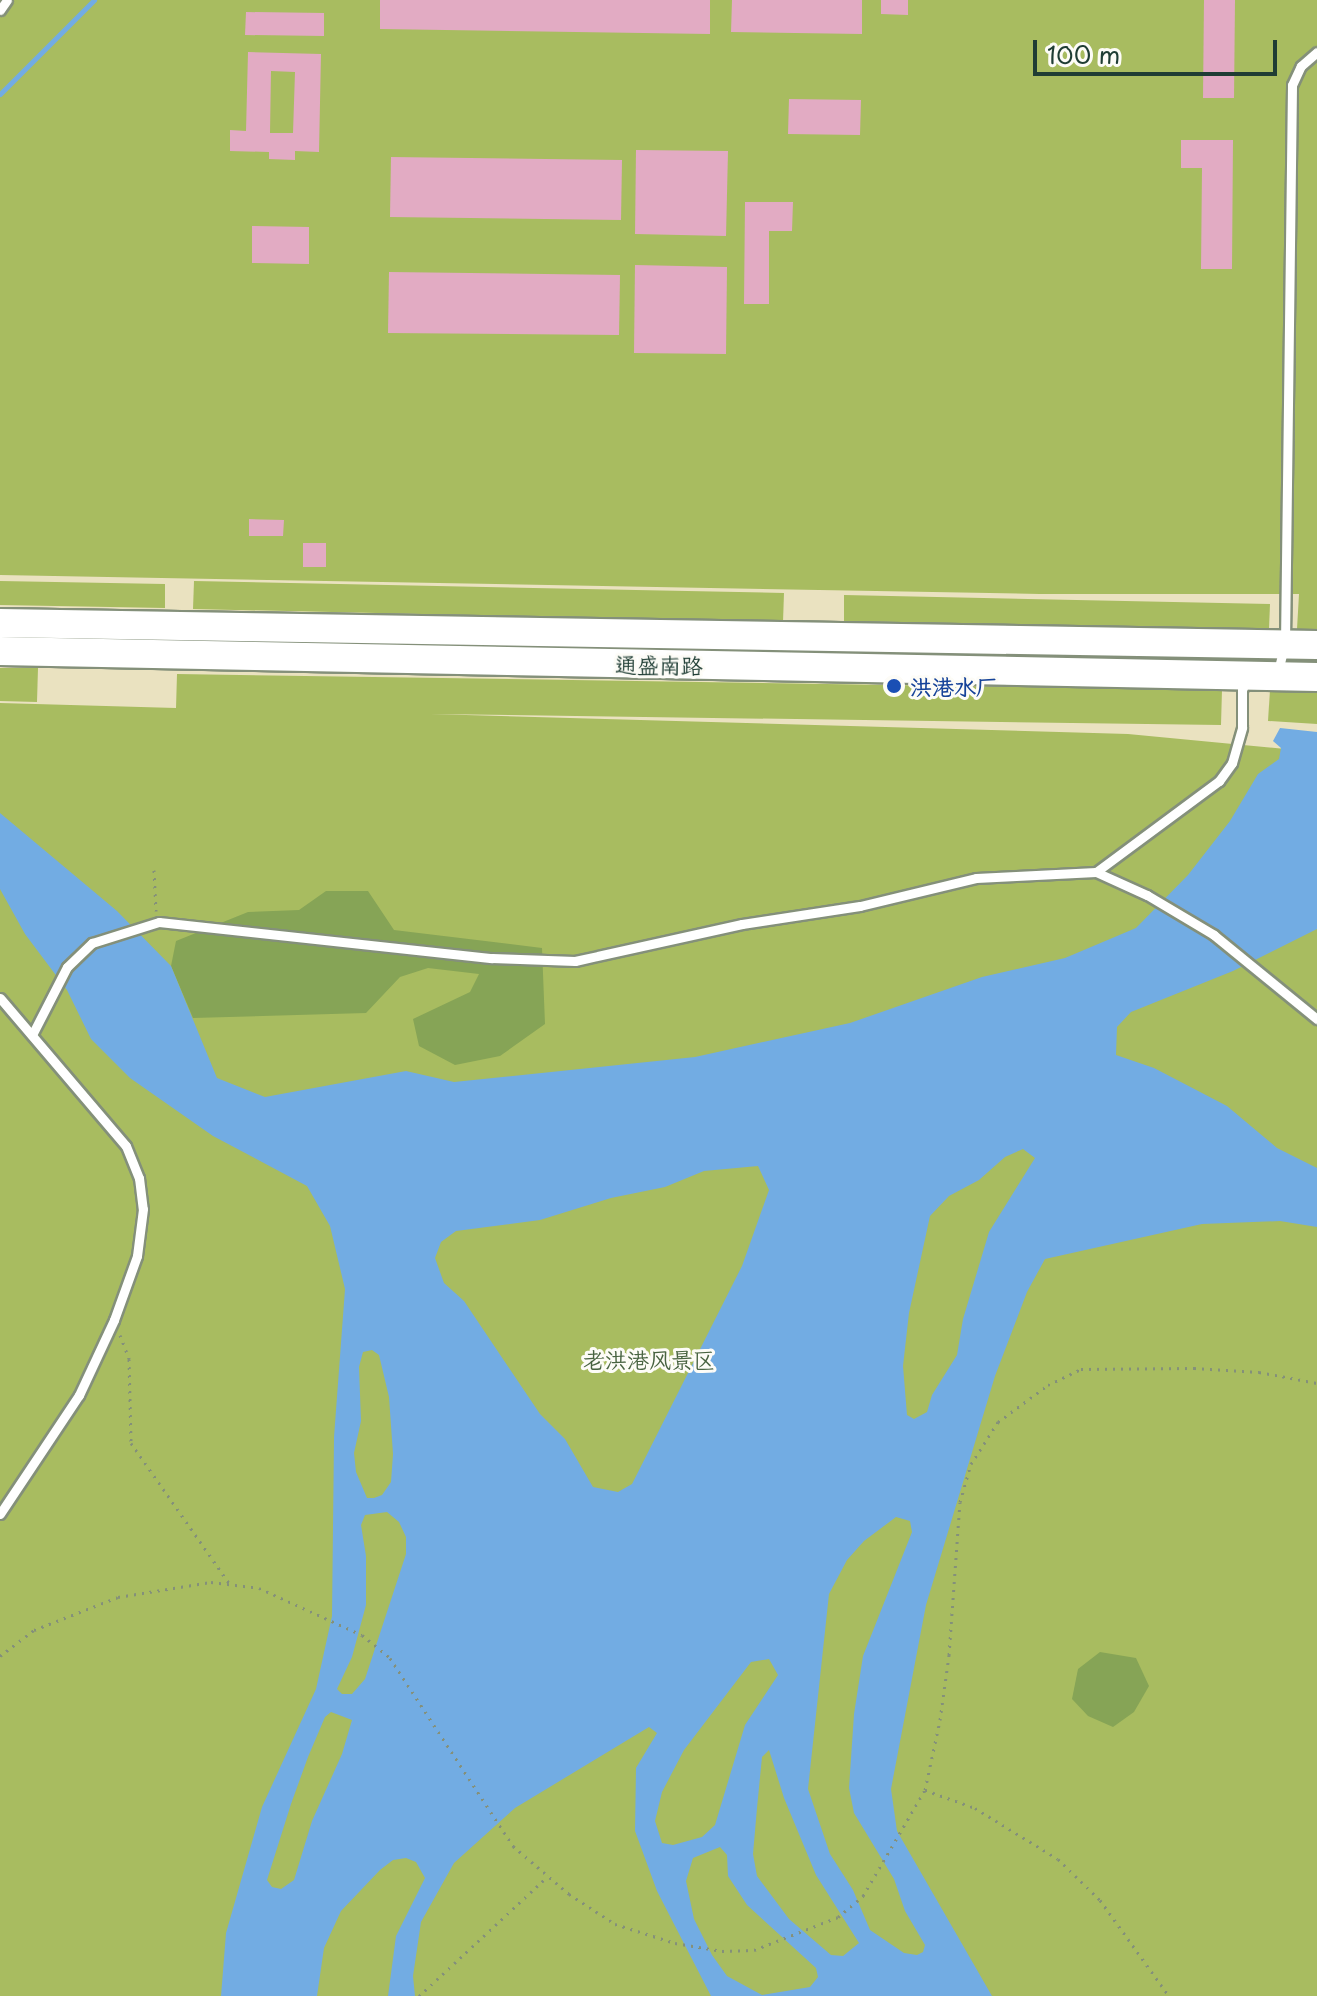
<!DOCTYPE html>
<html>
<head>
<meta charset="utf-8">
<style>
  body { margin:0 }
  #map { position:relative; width:1317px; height:1996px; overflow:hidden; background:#eae2c0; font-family:"Playpen Sans","LXGW WenKai TC",sans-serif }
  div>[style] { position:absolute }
  .green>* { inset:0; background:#a8bc60 }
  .forest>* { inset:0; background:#86a456 }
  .water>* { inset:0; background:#72ace3 }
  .stream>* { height:5px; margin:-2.5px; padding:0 2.5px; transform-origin:2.5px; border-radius:2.5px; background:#72ace3 }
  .building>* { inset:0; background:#e2abc3 }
  .path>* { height:3px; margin-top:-1.5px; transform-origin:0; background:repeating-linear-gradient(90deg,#84907a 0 2px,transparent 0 8px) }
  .roads { filter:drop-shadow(2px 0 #84907a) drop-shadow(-2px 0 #84907a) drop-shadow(0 2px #84907a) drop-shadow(0 -2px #84907a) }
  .service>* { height:9px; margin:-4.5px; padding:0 4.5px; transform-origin:4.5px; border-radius:4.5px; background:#fff }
  .primary>* { height:28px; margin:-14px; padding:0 14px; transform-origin:14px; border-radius:14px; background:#fff }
  .dots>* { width:22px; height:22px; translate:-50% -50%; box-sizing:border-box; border:4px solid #fdfcf7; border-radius:50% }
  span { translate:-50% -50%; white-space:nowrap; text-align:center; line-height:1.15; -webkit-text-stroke:6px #fdfcf7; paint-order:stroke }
  .street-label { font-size:22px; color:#1f3d34 }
  .transit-label { font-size:22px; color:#164399; font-weight:700 }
  .left { translate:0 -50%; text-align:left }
  .park-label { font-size:22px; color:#486341 }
  .scale { position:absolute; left:1033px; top:40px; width:244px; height:36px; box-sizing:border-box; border:4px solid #1f3d34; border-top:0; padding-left:10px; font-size:24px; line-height:28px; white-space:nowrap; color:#1f3d34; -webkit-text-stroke:6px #fdfcf7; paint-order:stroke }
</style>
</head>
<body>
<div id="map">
  <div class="green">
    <div style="clip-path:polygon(0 0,1317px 0,1317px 630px,1297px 629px,1299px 594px,1040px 594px,0 575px)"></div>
    <div style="clip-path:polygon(0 581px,165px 584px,165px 608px,0 605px)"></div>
    <div style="clip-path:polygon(194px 581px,784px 593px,783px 622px,193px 609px)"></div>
    <div style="clip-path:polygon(844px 595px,1270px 604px,1269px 629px,844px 621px)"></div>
    <div style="clip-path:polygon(0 637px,788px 649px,788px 654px)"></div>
    <div style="clip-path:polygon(850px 650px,1269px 656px,1268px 661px,850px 655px)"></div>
    <div style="clip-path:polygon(0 668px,38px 668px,37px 702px,0 701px)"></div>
    <div style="clip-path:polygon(177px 674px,1222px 690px,1221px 725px,430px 714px,1128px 734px,1317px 752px,1317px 1996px,0 1996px,0 703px,176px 708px)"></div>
    <div style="clip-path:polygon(1270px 690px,1317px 692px,1317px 724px,1268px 721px)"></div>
  </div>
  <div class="forest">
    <div style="clip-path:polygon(326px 891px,368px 891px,394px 930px,542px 948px,545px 1024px,500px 1056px,455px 1065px,419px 1046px,413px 1019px,470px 992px,479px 974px,428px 968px,400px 977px,366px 1013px,193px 1018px,171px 966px,176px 941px,248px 912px,299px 910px)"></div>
    <div style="clip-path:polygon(1100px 1652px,1136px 1658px,1149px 1686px,1134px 1712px,1113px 1727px,1088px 1716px,1072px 1699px,1078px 1669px)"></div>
  </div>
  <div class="water">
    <div style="clip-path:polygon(evenodd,1280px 728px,1317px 732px,1317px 929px,1233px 971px,1131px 1012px,1117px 1027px,1116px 1055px,1154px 1068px,1227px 1106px,1277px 1148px,1317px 1168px,1317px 1227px,1280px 1221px,1202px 1224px,1045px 1259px,1027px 1292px,995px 1376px,926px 1605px,891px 1789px,897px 1831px,992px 1996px,711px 1996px,657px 1891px,635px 1831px,636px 1768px,657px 1733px,649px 1727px,515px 1808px,454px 1863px,421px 1922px,413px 1976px,415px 1996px,388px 1996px,396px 1936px,425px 1878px,416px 1862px,406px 1858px,393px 1860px,380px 1870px,341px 1911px,324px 1948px,317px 1996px,221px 1996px,226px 1933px,262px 1807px,316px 1689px,332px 1616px,334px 1437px,345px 1289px,330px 1226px,307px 1186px,213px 1136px,130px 1078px,91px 1039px,67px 990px,25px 934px,0 889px,0 813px,117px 911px,171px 966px,217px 1078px,265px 1097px,406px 1071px,454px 1082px,695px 1057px,850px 1023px,982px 977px,1065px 958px,1136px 928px,1188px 875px,1230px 821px,1258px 774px,1279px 759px,1281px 748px,1273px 741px,1280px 728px,1023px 1149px,1035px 1158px,989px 1232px,963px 1319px,957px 1355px,932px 1395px,927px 1412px,914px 1419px,907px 1415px,903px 1366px,909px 1313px,930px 1216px,949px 1196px,979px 1180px,1005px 1157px,1023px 1149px,1280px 728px,758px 1166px,769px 1190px,742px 1266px,632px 1484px,618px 1492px,593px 1487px,565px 1439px,540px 1414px,464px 1301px,444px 1283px,435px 1258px,441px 1242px,456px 1231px,540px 1220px,611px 1198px,665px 1187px,704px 1171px,758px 1166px,1280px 728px,372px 1350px,379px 1355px,389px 1397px,393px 1454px,391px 1482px,382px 1495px,374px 1498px,367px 1498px,356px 1472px,354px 1453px,361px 1421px,359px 1367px,363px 1352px,372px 1350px,1280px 728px,387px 1512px,399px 1522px,406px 1537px,406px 1554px,365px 1679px,352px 1694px,342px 1694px,337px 1689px,352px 1657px,366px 1605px,366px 1556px,361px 1525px,365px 1515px,387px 1512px,1280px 728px,896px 1517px,910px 1521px,912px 1532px,863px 1656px,854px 1714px,849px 1788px,854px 1813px,894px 1879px,905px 1911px,925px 1945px,923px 1952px,917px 1955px,904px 1953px,870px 1930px,853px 1890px,830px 1854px,808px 1789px,829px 1594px,847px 1560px,864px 1541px,896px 1517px,1280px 728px,769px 1659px,778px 1675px,745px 1725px,715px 1825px,702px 1837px,673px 1845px,662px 1843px,655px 1821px,662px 1792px,684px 1750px,751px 1662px,769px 1659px,1280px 728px,331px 1712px,352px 1720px,342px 1754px,312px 1821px,294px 1880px,281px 1889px,272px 1887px,267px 1880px,291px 1804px,308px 1757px,325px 1717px,331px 1712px,1280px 728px,769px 1750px,784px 1798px,816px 1875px,859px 1943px,843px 1956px,831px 1955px,789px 1919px,757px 1876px,753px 1854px,757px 1808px,762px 1757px,769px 1750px,1280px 728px,720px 1847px,727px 1855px,728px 1876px,747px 1905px,816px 1968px,818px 1977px,810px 1987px,762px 1995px,727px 1976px,712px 1955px,694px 1919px,686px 1881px,693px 1858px,720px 1847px)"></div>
  </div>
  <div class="stream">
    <div style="left:0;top:94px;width:133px;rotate:-45deg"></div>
  </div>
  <div class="building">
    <div style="clip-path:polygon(380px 0,710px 0,710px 34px,380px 29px)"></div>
    <div style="clip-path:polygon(732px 0,862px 0,862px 34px,731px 32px)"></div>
    <div style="clip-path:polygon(881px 0,908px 0,908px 15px,881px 14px)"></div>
    <div style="clip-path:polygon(1204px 0,1235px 0,1234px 98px,1203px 98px)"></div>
    <div style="clip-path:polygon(246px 12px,324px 13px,324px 36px,245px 35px)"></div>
    <div style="clip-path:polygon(evenodd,248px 52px,321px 54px,319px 152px,295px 151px,295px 160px,269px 159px,269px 152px,230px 151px,230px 130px,246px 131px,248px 52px,271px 71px,295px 72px,293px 133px,270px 133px,271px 71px)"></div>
    <div style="clip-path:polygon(789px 99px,861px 100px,860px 135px,788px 134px)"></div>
    <div style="clip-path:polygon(1181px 140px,1233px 140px,1232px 269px,1201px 269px,1202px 168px,1181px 168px)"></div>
    <div style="clip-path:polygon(636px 150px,728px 151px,726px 236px,635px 234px)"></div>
    <div style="clip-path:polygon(391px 157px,622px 160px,621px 220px,390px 217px)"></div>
    <div style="clip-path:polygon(745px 202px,793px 202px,792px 231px,769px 231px,769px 304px,744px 304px)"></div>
    <div style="clip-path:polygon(252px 226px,309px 227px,309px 264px,252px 263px)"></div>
    <div style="clip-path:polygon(635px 265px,727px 267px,726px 354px,634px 353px)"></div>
    <div style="clip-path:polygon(389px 272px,620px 275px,619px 335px,388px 333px)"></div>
    <div style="clip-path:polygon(249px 519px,284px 520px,283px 536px,249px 536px)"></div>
    <div style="clip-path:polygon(303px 543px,326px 543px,326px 567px,303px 567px)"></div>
  </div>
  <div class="path">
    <div style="left:154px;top:870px;width:41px;rotate:87.2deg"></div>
    <div style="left:120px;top:1335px;width:26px;rotate:69deg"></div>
    <div style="left:129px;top:1359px;width:84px;rotate:88.6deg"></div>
    <div style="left:131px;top:1443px;width:171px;rotate:55deg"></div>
    <div style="left:0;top:1656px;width:43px;rotate:-37.4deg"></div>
    <div style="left:34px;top:1630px;width:90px;rotate:-21.4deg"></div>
    <div style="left:118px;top:1597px;width:94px;rotate:-9.2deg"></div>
    <div style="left:211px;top:1582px;width:48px;rotate:7.1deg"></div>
    <div style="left:259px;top:1588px;width:113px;rotate:24.5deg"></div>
    <div style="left:362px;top:1635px;width:36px;rotate:39deg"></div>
    <div style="left:390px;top:1658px;width:225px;rotate:56.8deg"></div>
    <div style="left:513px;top:1846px;width:74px;rotate:40.6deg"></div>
    <div style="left:569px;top:1894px;width:55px;rotate:33.1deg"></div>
    <div style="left:615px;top:1924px;width:63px;rotate:17.6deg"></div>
    <div style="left:675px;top:1943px;width:48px;rotate:9.7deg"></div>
    <div style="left:722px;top:1951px;width:32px;rotate:-2deg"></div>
    <div style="left:754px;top:1950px;width:90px;rotate:-21.4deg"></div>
    <div style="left:838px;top:1917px;width:33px;rotate:-40deg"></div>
    <div style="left:863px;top:1896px;width:123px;rotate:-59.7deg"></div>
    <div style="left:925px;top:1790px;width:72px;rotate:-77.9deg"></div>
    <div style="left:940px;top:1720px;width:66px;rotate:-82.1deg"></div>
    <div style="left:949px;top:1655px;width:153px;rotate:-85.9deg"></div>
    <div style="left:960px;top:1502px;width:40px;rotate:-74deg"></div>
    <div style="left:971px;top:1464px;width:50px;rotate:-57.3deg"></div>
    <div style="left:998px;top:1422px;width:62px;rotate:-36.5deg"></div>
    <div style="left:1048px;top:1385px;width:37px;rotate:-26deg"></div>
    <div style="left:1081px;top:1369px;width:113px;rotate:-0.5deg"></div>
    <div style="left:1194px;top:1368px;width:65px;rotate:3.5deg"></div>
    <div style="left:1259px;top:1372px;width:59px;rotate:10.7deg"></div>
    <div style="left:925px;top:1790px;width:53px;rotate:19.8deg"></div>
    <div style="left:975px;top:1808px;width:97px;rotate:31.6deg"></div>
    <div style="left:1058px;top:1859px;width:59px;rotate:44.3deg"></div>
    <div style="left:1100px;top:1900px;width:118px;rotate:54.3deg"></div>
    <div style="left:419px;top:1996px;width:176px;rotate:-42.9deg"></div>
  </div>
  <div class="roads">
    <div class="service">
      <div style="left:0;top:10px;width:12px;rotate:-55deg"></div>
      <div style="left:1278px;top:671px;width:29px;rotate:-76deg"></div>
      <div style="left:1285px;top:643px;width:558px;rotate:-89.28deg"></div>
      <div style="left:1292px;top:85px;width:21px;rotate:-65deg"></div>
      <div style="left:1301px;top:66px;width:21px;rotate:-41deg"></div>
      <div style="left:1096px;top:872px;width:56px;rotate:24.3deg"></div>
      <div style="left:1147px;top:895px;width:78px;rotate:30.8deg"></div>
      <div style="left:1214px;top:935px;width:133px;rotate:39.2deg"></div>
      <div style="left:0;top:998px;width:194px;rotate:49.6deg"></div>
      <div style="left:126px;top:1146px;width:35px;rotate:68deg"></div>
      <div style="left:139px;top:1178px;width:31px;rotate:83deg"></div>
      <div style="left:143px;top:1209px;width:47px;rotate:97.3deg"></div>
      <div style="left:137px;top:1256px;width:68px;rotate:109.8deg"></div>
      <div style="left:114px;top:1320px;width:83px;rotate:115deg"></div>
      <div style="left:79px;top:1395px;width:143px;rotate:123.6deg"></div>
      <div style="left:32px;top:1035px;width:76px;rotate:-62.8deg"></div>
      <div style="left:67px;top:967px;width:35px;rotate:-44deg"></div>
      <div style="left:92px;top:943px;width:70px;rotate:-17.4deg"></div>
      <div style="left:159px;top:922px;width:335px;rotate:6.2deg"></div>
      <div style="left:492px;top:958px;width:83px;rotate:2.1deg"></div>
      <div style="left:575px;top:961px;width:171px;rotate:-12.5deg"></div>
      <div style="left:742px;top:924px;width:119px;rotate:-8.7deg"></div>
      <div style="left:860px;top:906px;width:119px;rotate:-13.6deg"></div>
      <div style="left:976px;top:878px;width:120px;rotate:-2.9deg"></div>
      <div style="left:1096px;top:872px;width:153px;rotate:-36.5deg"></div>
      <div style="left:1219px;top:781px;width:22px;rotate:-54deg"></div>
      <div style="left:1232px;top:763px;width:37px;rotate:-74deg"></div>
      <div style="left:1242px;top:727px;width:37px;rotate:-90deg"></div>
      <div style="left:1242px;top:690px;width:11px;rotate:-68deg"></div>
    </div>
    <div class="primary">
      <div style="left:0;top:623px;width:1317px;rotate:0.96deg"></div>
      <div style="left:0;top:651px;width:1317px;rotate:1.13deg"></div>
    </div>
  </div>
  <div class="dots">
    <div style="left:894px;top:686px;background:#1a4fb4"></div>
  </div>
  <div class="street-label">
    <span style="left:659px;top:664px;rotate:1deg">通盛南路</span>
  </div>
  <div class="transit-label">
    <span class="left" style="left:910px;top:686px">洪港水厂</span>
  </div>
  <div class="park-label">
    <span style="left:649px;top:1359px">老洪港风景区</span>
  </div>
  <div class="scale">100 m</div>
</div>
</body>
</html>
